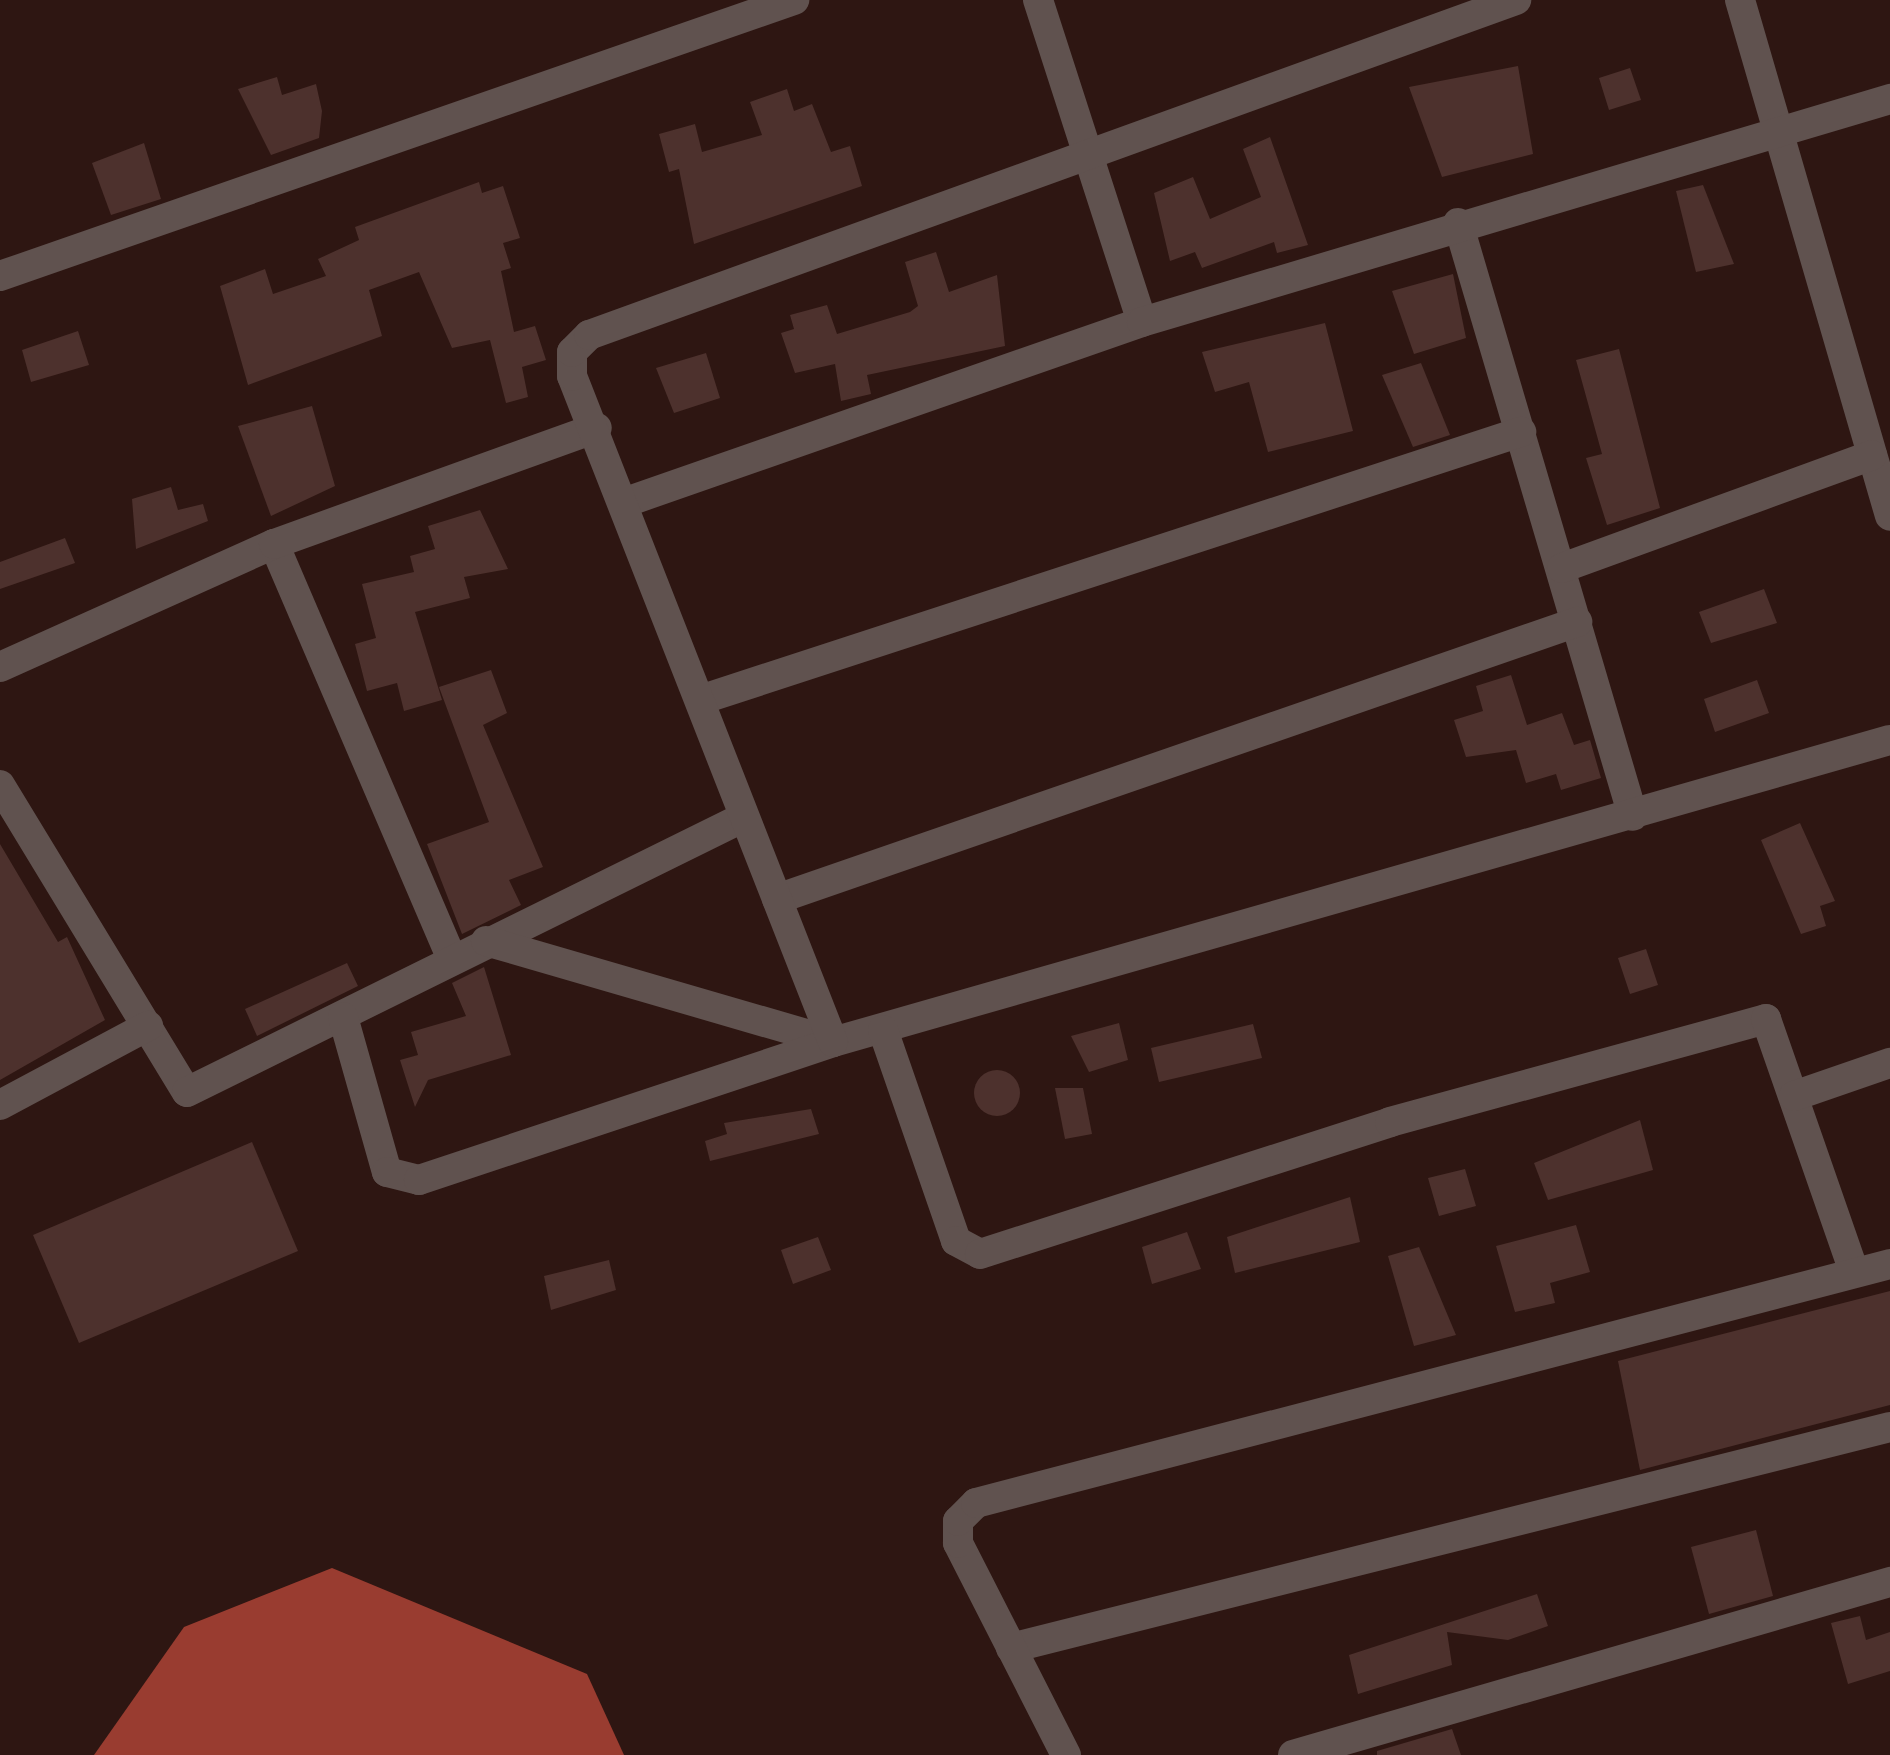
<!DOCTYPE html>
<html>
<head>
<meta charset="utf-8">
<style>
  body { margin:0 }
  #map { position:relative; width:1890px; height:1755px; overflow:hidden; background:#2e1612; font-family:"Times New Roman",serif }
  div>[style] { position:absolute }
  .water>* { inset:0; background:#993c30 }
  .building>* { inset:0; background:#4d312d }
  .round { border-radius:50% }
  .minor>* { height:30px; margin:-15px; padding:0 15px; transform-origin:15px; border-radius:15px; background:#60524f }
  span { translate:-50% -50%; white-space:nowrap; text-align:center; line-height:1.15; -webkit-text-stroke:9px #0f0504; paint-order:stroke }
</style>
</head>
<body>
<div id="map">
  <div class="water">
    <div style="clip-path:polygon(332px 1568px,587px 1674px,624px 1755px,94px 1755px,184px 1627px)"></div>
  </div>
  <div class="building">
    <div style="clip-path:polygon(1518px 66px,1533px 154px,1442px 177px,1409px 87px)"></div>
    <div style="clip-path:polygon(1630px 68px,1641px 100px,1609px 110px,1599px 78px)"></div>
    <div style="clip-path:polygon(277px 77px,282px 95px,316px 84px,322px 111px,319px 138px,271px 155px,238px 89px)"></div>
    <div style="clip-path:polygon(787px 89px,794px 111px,812px 104px,831px 152px,850px 146px,862px 186px,694px 244px,679px 169px,669px 172px,659px 134px,695px 124px,702px 152px,762px 135px,750px 102px)"></div>
    <div style="clip-path:polygon(1270px 137px,1308px 245px,1277px 253px,1274px 242px,1202px 268px,1195px 252px,1170px 261px,1154px 193px,1193px 177px,1210px 219px,1261px 197px,1243px 149px)"></div>
    <div style="clip-path:polygon(144px 143px,161px 199px,111px 215px,92px 163px)"></div>
    <div style="clip-path:polygon(479px 182px,482px 193px,503px 186px,520px 238px,503px 243px,511px 268px,501px 271px,514px 332px,535px 326px,546px 360px,522px 367px,528px 397px,506px 403px,490px 340px,452px 348px,419px 272px,369px 290px,382px 336px,248px 385px,220px 286px,265px 269px,273px 294px,326px 276px,318px 259px,359px 240px,355px 227px)"></div>
    <div style="clip-path:polygon(1703px 185px,1734px 264px,1696px 272px,1676px 191px)"></div>
    <div style="clip-path:polygon(936px 252px,949px 292px,997px 275px,1005px 346px,867px 375px,871px 394px,841px 401px,835px 364px,795px 373px,781px 333px,794px 329px,790px 315px,827px 305px,837px 334px,910px 312px,918px 306px,905px 262px)"></div>
    <div style="clip-path:polygon(1453px 274px,1466px 338px,1414px 354px,1392px 291px)"></div>
    <div style="clip-path:polygon(1325px 323px,1353px 431px,1268px 452px,1249px 382px,1215px 392px,1202px 352px)"></div>
    <div style="clip-path:polygon(78px 331px,89px 365px,31px 382px,22px 350px)"></div>
    <div style="clip-path:polygon(1619px 349px,1660px 508px,1607px 525px,1586px 458px,1602px 454px,1576px 360px)"></div>
    <div style="clip-path:polygon(706px 353px,720px 398px,674px 413px,656px 368px)"></div>
    <div style="clip-path:polygon(1421px 363px,1450px 435px,1413px 447px,1382px 375px)"></div>
    <div style="clip-path:polygon(312px 406px,335px 486px,271px 516px,238px 426px)"></div>
    <div style="clip-path:polygon(171px 487px,178px 510px,203px 504px,208px 521px,136px 549px,132px 499px)"></div>
    <div style="clip-path:polygon(480px 510px,508px 569px,464px 577px,470px 598px,415px 612px,442px 700px,404px 711px,397px 683px,367px 691px,355px 644px,376px 638px,362px 584px,414px 572px,410px 556px,435px 549px,428px 526px)"></div>
    <div style="clip-path:polygon(65px 538px,75px 563px,0 589px,0 562px)"></div>
    <div style="clip-path:polygon(1764px 589px,1777px 623px,1711px 643px,1699px 612px)"></div>
    <div style="clip-path:polygon(491px 670px,507px 713px,483px 725px,543px 867px,509px 880px,521px 905px,462px 934px,427px 844px,489px 822px,439px 687px)"></div>
    <div style="clip-path:polygon(1511px 675px,1527px 725px,1562px 713px,1574px 745px,1590px 740px,1601px 778px,1561px 790px,1556px 774px,1526px 783px,1516px 750px,1466px 757px,1454px 720px,1483px 711px,1476px 686px)"></div>
    <div style="clip-path:polygon(1757px 680px,1769px 713px,1715px 732px,1704px 699px)"></div>
    <div style="clip-path:polygon(1800px 823px,1835px 901px,1820px 906px,1826px 926px,1801px 934px,1761px 840px)"></div>
    <div style="clip-path:polygon(0 844px,58px 942px,67px 937px,105px 1020px,0 1080px)"></div>
    <div style="clip-path:polygon(1646px 949px,1658px 985px,1630px 994px,1618px 958px)"></div>
    <div style="clip-path:polygon(347px 963px,358px 986px,257px 1036px,245px 1009px)"></div>
    <div style="clip-path:polygon(484px 967px,511px 1055px,428px 1080px,415px 1107px,400px 1060px,418px 1055px,411px 1032px,466px 1016px,452px 983px)"></div>
    <div style="clip-path:polygon(1119px 1023px,1128px 1060px,1089px 1072px,1071px 1036px)"></div>
    <div style="clip-path:polygon(1253px 1024px,1262px 1058px,1159px 1082px,1151px 1048px)"></div>
    <div class="round" style="left:974px;top:1070px;width:46px;height:46px"></div>
    <div style="clip-path:polygon(1055px 1088px,1083px 1088px,1092px 1134px,1065px 1139px)"></div>
    <div style="clip-path:polygon(811px 1109px,819px 1134px,710px 1161px,705px 1141px,727px 1134px,724px 1123px)"></div>
    <div style="clip-path:polygon(1640px 1120px,1653px 1170px,1548px 1200px,1534px 1163px)"></div>
    <div style="clip-path:polygon(252px 1142px,298px 1251px,79px 1343px,33px 1235px)"></div>
    <div style="clip-path:polygon(1465px 1169px,1476px 1206px,1439px 1216px,1428px 1178px)"></div>
    <div style="clip-path:polygon(1350px 1197px,1360px 1242px,1235px 1273px,1227px 1237px)"></div>
    <div style="clip-path:polygon(1576px 1225px,1590px 1272px,1550px 1283px,1555px 1303px,1515px 1312px,1496px 1246px)"></div>
    <div style="clip-path:polygon(1187px 1232px,1201px 1269px,1152px 1284px,1142px 1247px)"></div>
    <div style="clip-path:polygon(818px 1237px,831px 1270px,793px 1284px,781px 1250px)"></div>
    <div style="clip-path:polygon(1419px 1247px,1456px 1335px,1414px 1346px,1388px 1256px)"></div>
    <div style="clip-path:polygon(609px 1260px,616px 1290px,551px 1310px,544px 1276px)"></div>
    <div style="clip-path:polygon(1890px 1291px,1890px 1405px,1640px 1470px,1618px 1361px)"></div>
    <div style="clip-path:polygon(1756px 1530px,1773px 1596px,1709px 1614px,1691px 1547px)"></div>
    <div style="clip-path:polygon(1537px 1594px,1548px 1626px,1508px 1640px,1447px 1632px,1452px 1665px,1358px 1694px,1349px 1655px)"></div>
    <div style="clip-path:polygon(1860px 1616px,1866px 1640px,1890px 1632px,1890px 1671px,1848px 1684px,1831px 1623px)"></div>
    <div style="clip-path:polygon(1452px 1729px,1461px 1755px,1377px 1755px,1377px 1751px)"></div>
  </div>
  <div class="minor">
    <div style="left:1038px;top:0;width:338px;rotate:72.1deg"></div>
    <div style="left:1740px;top:0;width:537px;rotate:73.79deg"></div>
    <div style="left:1458px;top:223px;width:618px;rotate:73.56deg"></div>
    <div style="left:0;top:276px;width:841px;rotate:-19.17deg"></div>
    <div style="left:629px;top:501px;width:543px;rotate:-19.24deg"></div>
    <div style="left:1142px;top:322px;width:781px;rotate:-16.6deg"></div>
    <div style="left:274px;top:544px;width:449px;rotate:66.8deg"></div>
    <div style="left:1562px;top:568px;width:330px;rotate:-20deg"></div>
    <div style="left:0;top:667px;width:300px;rotate:-24.2deg"></div>
    <div style="left:274px;top:544px;width:343px;rotate:-19.8deg"></div>
    <div style="left:700px;top:700px;width:864px;rotate:-18.08deg"></div>
    <div style="left:0;top:785px;width:359px;rotate:58.7deg"></div>
    <div style="left:187px;top:1092px;width:619px;rotate:-26.28deg"></div>
    <div style="left:777px;top:899px;width:847px;rotate:-19.1deg"></div>
    <div style="left:486px;top:941px;width:361px;rotate:16.2deg"></div>
    <div style="left:343px;top:1017px;width:161px;rotate:74.2deg"></div>
    <div style="left:387px;top:1172px;width:33px;rotate:14deg"></div>
    <div style="left:419px;top:1180px;width:436px;rotate:-18.4deg"></div>
    <div style="left:833px;top:1042px;width:1099px;rotate:-15.95deg"></div>
    <div style="left:883px;top:1030px;width:223px;rotate:70.9deg"></div>
    <div style="left:956px;top:1241px;width:27px;rotate:28deg"></div>
    <div style="left:980px;top:1254px;width:431px;rotate:-17.8deg"></div>
    <div style="left:1390px;top:1122px;width:390px;rotate:-15.3deg"></div>
    <div style="left:1766px;top:1019px;width:268px;rotate:70.8deg"></div>
    <div style="left:833px;top:1042px;width:715px;rotate:-111.4deg"></div>
    <div style="left:572px;top:376px;width:24px;rotate:-90deg"></div>
    <div style="left:572px;top:352px;width:24px;rotate:-45deg"></div>
    <div style="left:589px;top:335px;width:986px;rotate:-19.87deg"></div>
    <div style="left:1794px;top:1096px;width:102px;rotate:-19deg"></div>
    <div style="left:0;top:1105px;width:168px;rotate:-28.1deg"></div>
    <div style="left:1011px;top:1648px;width:906px;rotate:-14.11deg"></div>
    <div style="left:1066px;top:1755px;width:238px;rotate:-117deg"></div>
    <div style="left:958px;top:1543px;width:22px;rotate:-90deg"></div>
    <div style="left:958px;top:1521px;width:25px;rotate:-45deg"></div>
    <div style="left:976px;top:1503px;width:945px;rotate:-14.65deg"></div>
    <div style="left:1293px;top:1755px;width:622px;rotate:-16.16deg"></div>
  </div>
</div>
</body>
</html>
